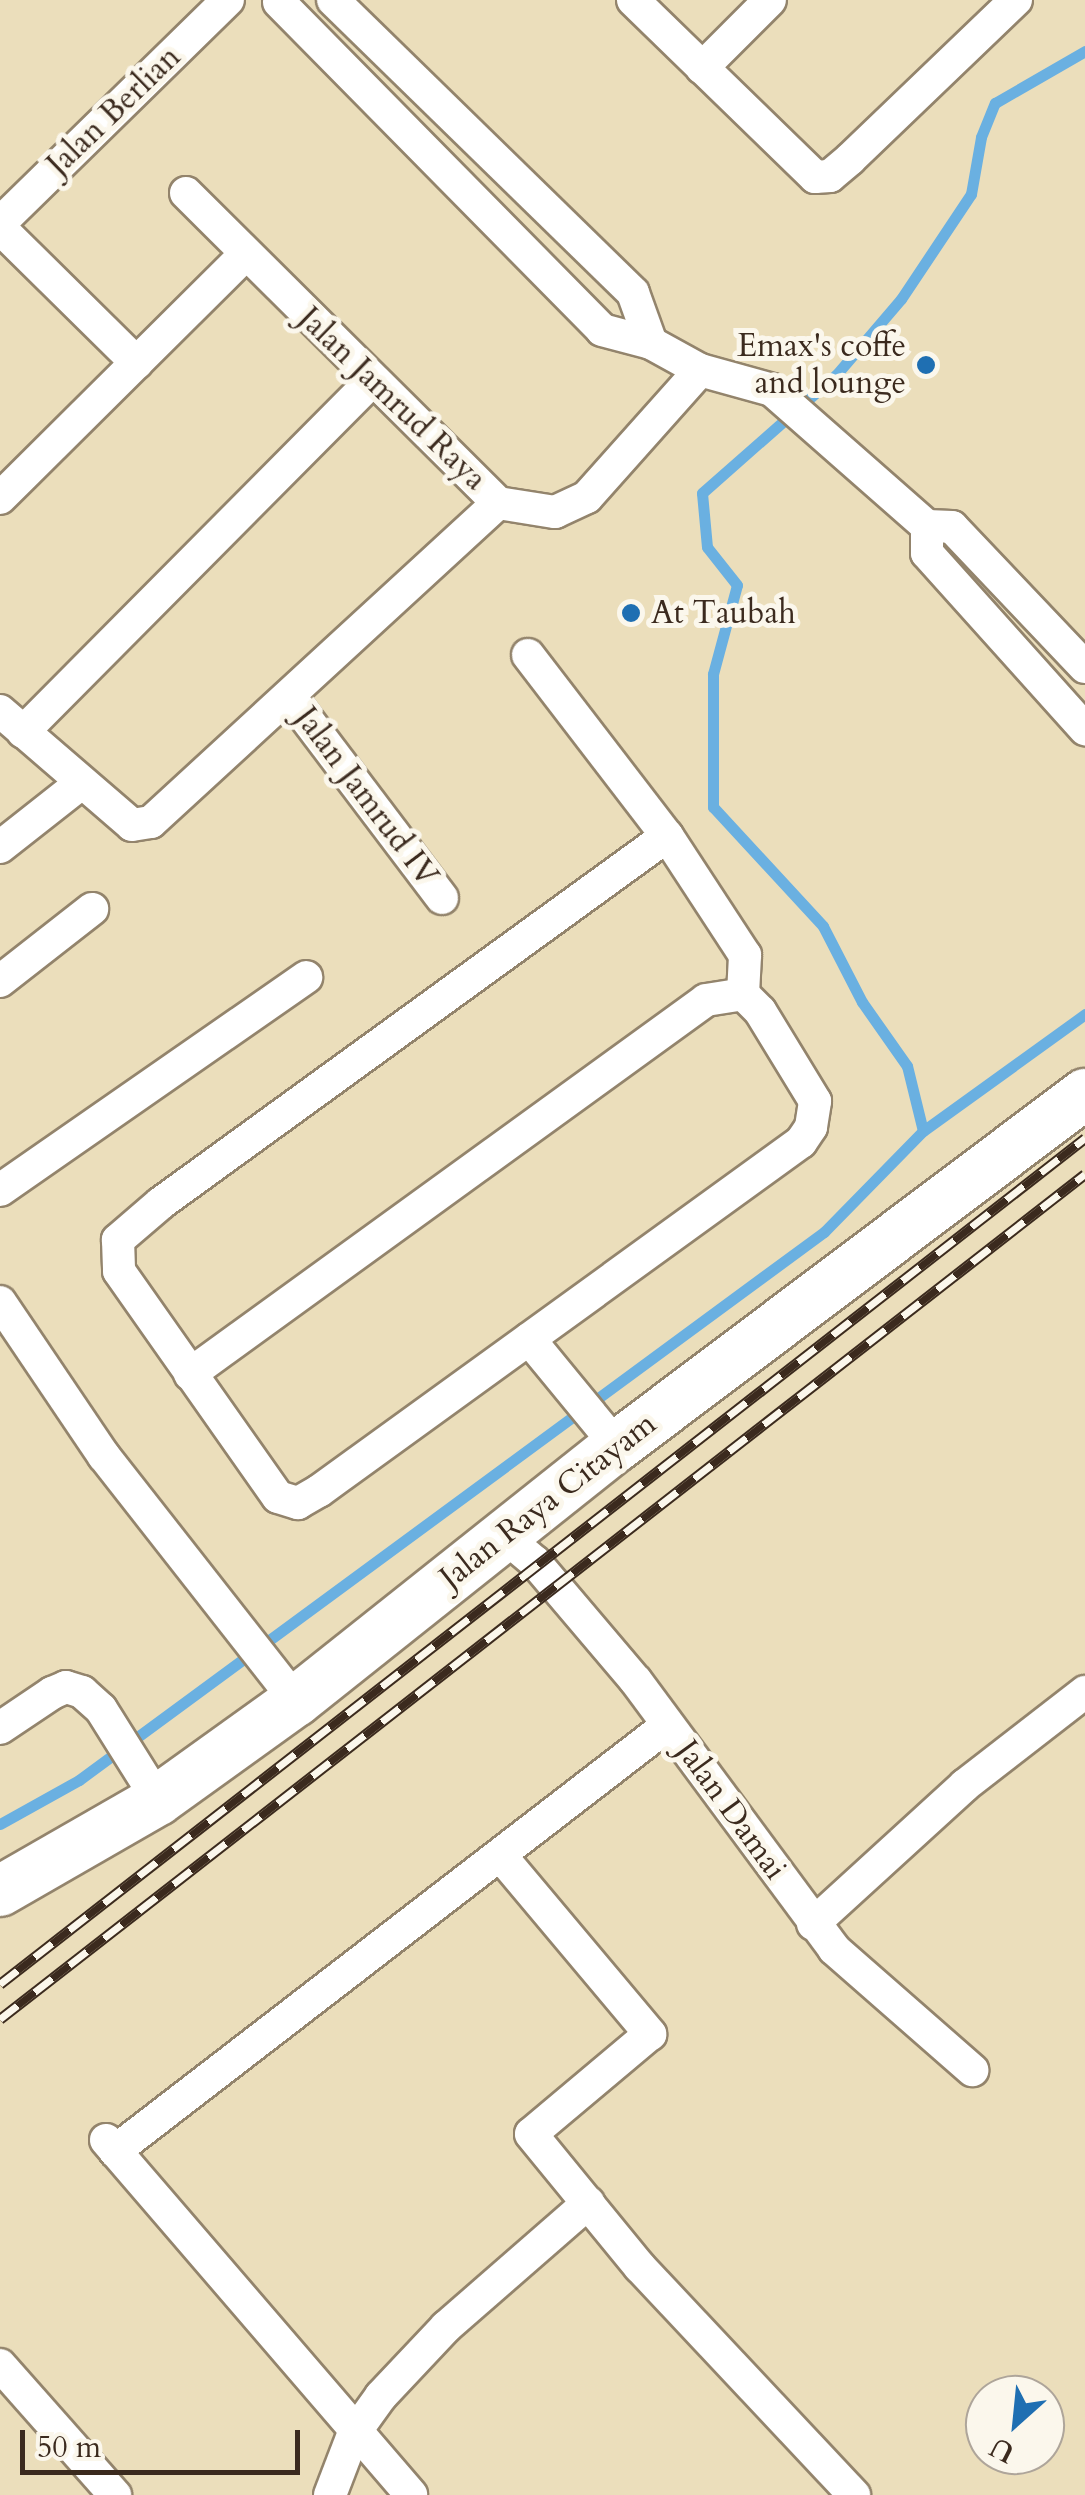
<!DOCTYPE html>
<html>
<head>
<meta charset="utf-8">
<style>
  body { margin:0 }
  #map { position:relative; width:1085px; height:2495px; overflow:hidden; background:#ebdebb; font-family:Cardo,serif }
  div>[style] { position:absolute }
  .stream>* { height:11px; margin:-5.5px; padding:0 5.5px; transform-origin:5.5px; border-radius:5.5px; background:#6ab0e1 }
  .roads { filter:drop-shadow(2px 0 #93846c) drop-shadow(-2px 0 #93846c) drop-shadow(0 2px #93846c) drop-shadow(0 -2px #93846c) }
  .street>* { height:32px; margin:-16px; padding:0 16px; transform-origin:16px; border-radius:16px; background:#fff }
  .primary>* { height:50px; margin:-25px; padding:0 25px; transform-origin:25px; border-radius:25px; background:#fff }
  .rail>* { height:11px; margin-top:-5.5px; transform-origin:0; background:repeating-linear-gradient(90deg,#fbf7ec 0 22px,#3b2a1e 0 44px); box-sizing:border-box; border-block:2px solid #3b2a1e }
  .dots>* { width:28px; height:28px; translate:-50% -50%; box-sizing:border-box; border:5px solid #fbf7ec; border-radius:50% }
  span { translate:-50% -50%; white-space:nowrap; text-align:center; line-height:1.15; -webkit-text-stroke:10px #fbf7ec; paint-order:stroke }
  .street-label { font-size:32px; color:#3b2a1e }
  .poi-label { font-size:32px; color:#3b2a1e }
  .right { translate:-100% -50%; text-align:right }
  .left { translate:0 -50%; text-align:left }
  .north { position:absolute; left:965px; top:2375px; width:100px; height:100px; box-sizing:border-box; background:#fbf7ec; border:2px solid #aea59a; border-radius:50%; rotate:207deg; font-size:28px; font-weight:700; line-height:40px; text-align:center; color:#3b2a1e }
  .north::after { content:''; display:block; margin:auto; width:35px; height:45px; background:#1f6fb2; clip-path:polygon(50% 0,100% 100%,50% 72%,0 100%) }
  .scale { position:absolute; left:20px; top:2430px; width:280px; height:45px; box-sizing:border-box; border:5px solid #3b2a1e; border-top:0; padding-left:12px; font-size:30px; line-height:35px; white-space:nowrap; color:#3b2a1e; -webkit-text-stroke:8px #fbf7ec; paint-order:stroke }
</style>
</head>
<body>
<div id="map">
  <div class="stream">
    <div style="left:923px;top:1131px;width:67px;rotate:-103.8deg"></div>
    <div style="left:907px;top:1066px;width:78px;rotate:-125.1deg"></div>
    <div style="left:862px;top:1002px;width:85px;rotate:-117.2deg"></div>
    <div style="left:823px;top:926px;width:162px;rotate:-132.7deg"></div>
    <div style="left:713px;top:807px;width:133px;rotate:-90deg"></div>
    <div style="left:713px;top:674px;width:92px;rotate:-74.9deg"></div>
    <div style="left:737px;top:585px;width:48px;rotate:-128.3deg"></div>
    <div style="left:707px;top:547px;width:54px;rotate:-95.3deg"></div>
    <div style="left:702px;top:493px;width:179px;rotate:-41.4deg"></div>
    <div style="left:836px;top:375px;width:100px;rotate:-49.5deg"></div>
    <div style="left:901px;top:299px;width:126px;rotate:-56.3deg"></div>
    <div style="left:971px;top:194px;width:58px;rotate:-80deg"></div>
    <div style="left:981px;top:137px;width:37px;rotate:-68deg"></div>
    <div style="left:995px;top:103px;width:104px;rotate:-30deg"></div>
    <div style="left:0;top:1824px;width:90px;rotate:-29.1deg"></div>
    <div style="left:79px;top:1780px;width:925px;rotate:-36.34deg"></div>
    <div style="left:824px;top:1232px;width:141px;rotate:-45.6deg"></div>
    <div style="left:923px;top:1131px;width:200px;rotate:-35.8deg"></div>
  </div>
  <div class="roads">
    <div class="street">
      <div style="left:333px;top:0;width:419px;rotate:44.3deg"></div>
      <div style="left:633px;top:293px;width:53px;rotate:70.2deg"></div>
      <div style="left:633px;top:0;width:254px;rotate:44.2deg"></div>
      <div style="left:815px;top:177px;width:15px;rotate:-4deg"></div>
      <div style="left:830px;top:176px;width:26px;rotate:-40deg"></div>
      <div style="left:850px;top:159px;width:230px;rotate:-43.8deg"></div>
      <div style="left:279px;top:2px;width:460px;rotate:45.4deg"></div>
      <div style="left:602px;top:330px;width:51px;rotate:14.9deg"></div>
      <div style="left:651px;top:343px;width:56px;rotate:28.9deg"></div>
      <div style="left:700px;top:370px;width:75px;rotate:15.5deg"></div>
      <div style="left:772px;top:390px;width:206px;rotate:41.3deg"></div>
      <div style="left:927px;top:526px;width:25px;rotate:2deg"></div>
      <div style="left:952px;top:527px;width:193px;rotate:46.5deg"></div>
      <div style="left:702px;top:68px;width:96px;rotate:-45deg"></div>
      <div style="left:186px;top:193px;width:440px;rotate:44.8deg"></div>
      <div style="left:498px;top:503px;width:58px;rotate:9deg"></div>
      <div style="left:555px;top:512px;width:35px;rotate:-25deg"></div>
      <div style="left:587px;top:497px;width:170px;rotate:-48.3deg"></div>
      <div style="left:0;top:223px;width:319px;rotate:-44.4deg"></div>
      <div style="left:0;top:228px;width:192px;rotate:44.6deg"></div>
      <div style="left:0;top:498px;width:345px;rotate:-44.8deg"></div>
      <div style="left:927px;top:526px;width:27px;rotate:90deg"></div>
      <div style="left:927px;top:553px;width:237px;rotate:48.1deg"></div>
      <div style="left:528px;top:655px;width:228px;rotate:52.5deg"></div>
      <div style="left:667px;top:836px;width:625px;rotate:144.05deg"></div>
      <div style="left:161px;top:1203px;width:57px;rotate:139.3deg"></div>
      <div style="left:118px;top:1240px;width:31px;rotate:88deg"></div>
      <div style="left:119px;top:1271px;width:276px;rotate:54.9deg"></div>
      <div style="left:278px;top:1497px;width:21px;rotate:17deg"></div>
      <div style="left:298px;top:1503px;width:24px;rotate:-30deg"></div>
      <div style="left:319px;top:1491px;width:595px;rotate:-35.91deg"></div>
      <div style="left:801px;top:1142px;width:18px;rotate:-56deg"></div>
      <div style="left:811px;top:1127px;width:26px;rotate:-81deg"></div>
      <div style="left:815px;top:1101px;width:105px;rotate:-121.4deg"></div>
      <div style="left:760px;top:1011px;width:24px;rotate:-135deg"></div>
      <div style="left:743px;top:994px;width:39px;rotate:-87deg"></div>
      <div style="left:745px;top:955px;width:142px;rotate:-123.2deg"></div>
      <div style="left:290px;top:697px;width:252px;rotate:52.9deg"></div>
      <div style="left:0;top:711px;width:174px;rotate:40.8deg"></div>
      <div style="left:132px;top:825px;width:19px;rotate:-9deg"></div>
      <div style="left:151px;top:822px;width:471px;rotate:-42.6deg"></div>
      <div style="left:23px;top:732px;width:495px;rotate:-45.2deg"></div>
      <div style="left:0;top:847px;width:102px;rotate:-38.2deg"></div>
      <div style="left:0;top:981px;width:117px;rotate:-38deg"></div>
      <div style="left:0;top:1190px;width:373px;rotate:-34.8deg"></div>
      <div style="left:0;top:1302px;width:186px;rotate:56deg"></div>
      <div style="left:104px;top:1456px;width:311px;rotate:51.9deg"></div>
      <div style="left:529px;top:1339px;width:139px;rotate:50.6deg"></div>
      <div style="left:190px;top:1374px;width:637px;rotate:-35.93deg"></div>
      <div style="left:706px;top:1000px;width:37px;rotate:-9deg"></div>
      <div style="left:504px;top:1536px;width:40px;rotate:40deg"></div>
      <div style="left:535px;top:1562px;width:156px;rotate:49.7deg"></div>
      <div style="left:636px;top:1681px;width:333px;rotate:53.5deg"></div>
      <div style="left:834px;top:1949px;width:184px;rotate:41.2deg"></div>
      <div style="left:0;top:1728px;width:63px;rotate:-33.9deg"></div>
      <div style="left:52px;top:1693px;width:15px;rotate:-23deg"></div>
      <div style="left:66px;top:1687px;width:17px;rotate:17deg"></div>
      <div style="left:82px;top:1692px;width:25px;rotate:42deg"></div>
      <div style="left:101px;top:1709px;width:107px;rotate:57.9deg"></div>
      <div style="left:500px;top:1855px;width:234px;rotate:50deg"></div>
      <div style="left:650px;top:2034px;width:155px;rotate:140deg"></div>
      <div style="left:531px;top:2134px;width:172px;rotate:50.7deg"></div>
      <div style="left:640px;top:2267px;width:313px;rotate:46.8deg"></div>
      <div style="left:813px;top:1924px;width:206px;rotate:-42.4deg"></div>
      <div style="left:965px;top:1785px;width:152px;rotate:-37.8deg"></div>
      <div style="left:106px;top:2140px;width:468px;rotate:49.3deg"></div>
      <div style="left:115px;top:2151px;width:698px;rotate:-37.61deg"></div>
      <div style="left:0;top:2365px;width:174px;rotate:48.5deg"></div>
      <div style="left:330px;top:2495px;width:64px;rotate:-69deg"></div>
      <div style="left:353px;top:2435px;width:48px;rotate:-54.3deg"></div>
      <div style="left:381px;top:2396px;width:95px;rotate:-46.7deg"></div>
      <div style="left:446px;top:2327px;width:189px;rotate:-41.1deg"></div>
    </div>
    <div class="primary">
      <div style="left:0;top:1891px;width:182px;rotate:-29.9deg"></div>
      <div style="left:158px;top:1800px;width:170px;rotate:-35.7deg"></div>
      <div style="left:296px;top:1701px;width:410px;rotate:-38.5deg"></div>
      <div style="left:617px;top:1446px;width:586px;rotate:-36.95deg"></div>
    </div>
  </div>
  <div class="rail">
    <div style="left:0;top:1984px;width:1376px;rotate:-37.94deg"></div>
    <div style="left:0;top:2019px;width:1375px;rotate:-37.91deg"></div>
  </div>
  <div class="dots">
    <div style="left:926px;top:365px;background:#1f6fb2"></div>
    <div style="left:631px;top:613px;background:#1f6fb2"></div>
  </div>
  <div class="street-label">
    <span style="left:114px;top:111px;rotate:-44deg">Jalan Berlian</span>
    <span style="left:392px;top:399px;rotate:44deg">Jalan Jamrud Raya</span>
    <span style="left:366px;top:797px;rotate:53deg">Jalan Jamrud IV</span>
    <span style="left:548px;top:1501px;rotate:-38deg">Jalan Raya Citayam</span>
    <span style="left:731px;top:1810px;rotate:54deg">Jalan Damai</span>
  </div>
  <div class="poi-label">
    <span class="right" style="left:906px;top:365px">Emax's coffe<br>and lounge</span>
    <span class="left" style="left:651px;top:613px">At Taubah</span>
  </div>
  <div class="north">U</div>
  <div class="scale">50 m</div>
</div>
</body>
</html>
